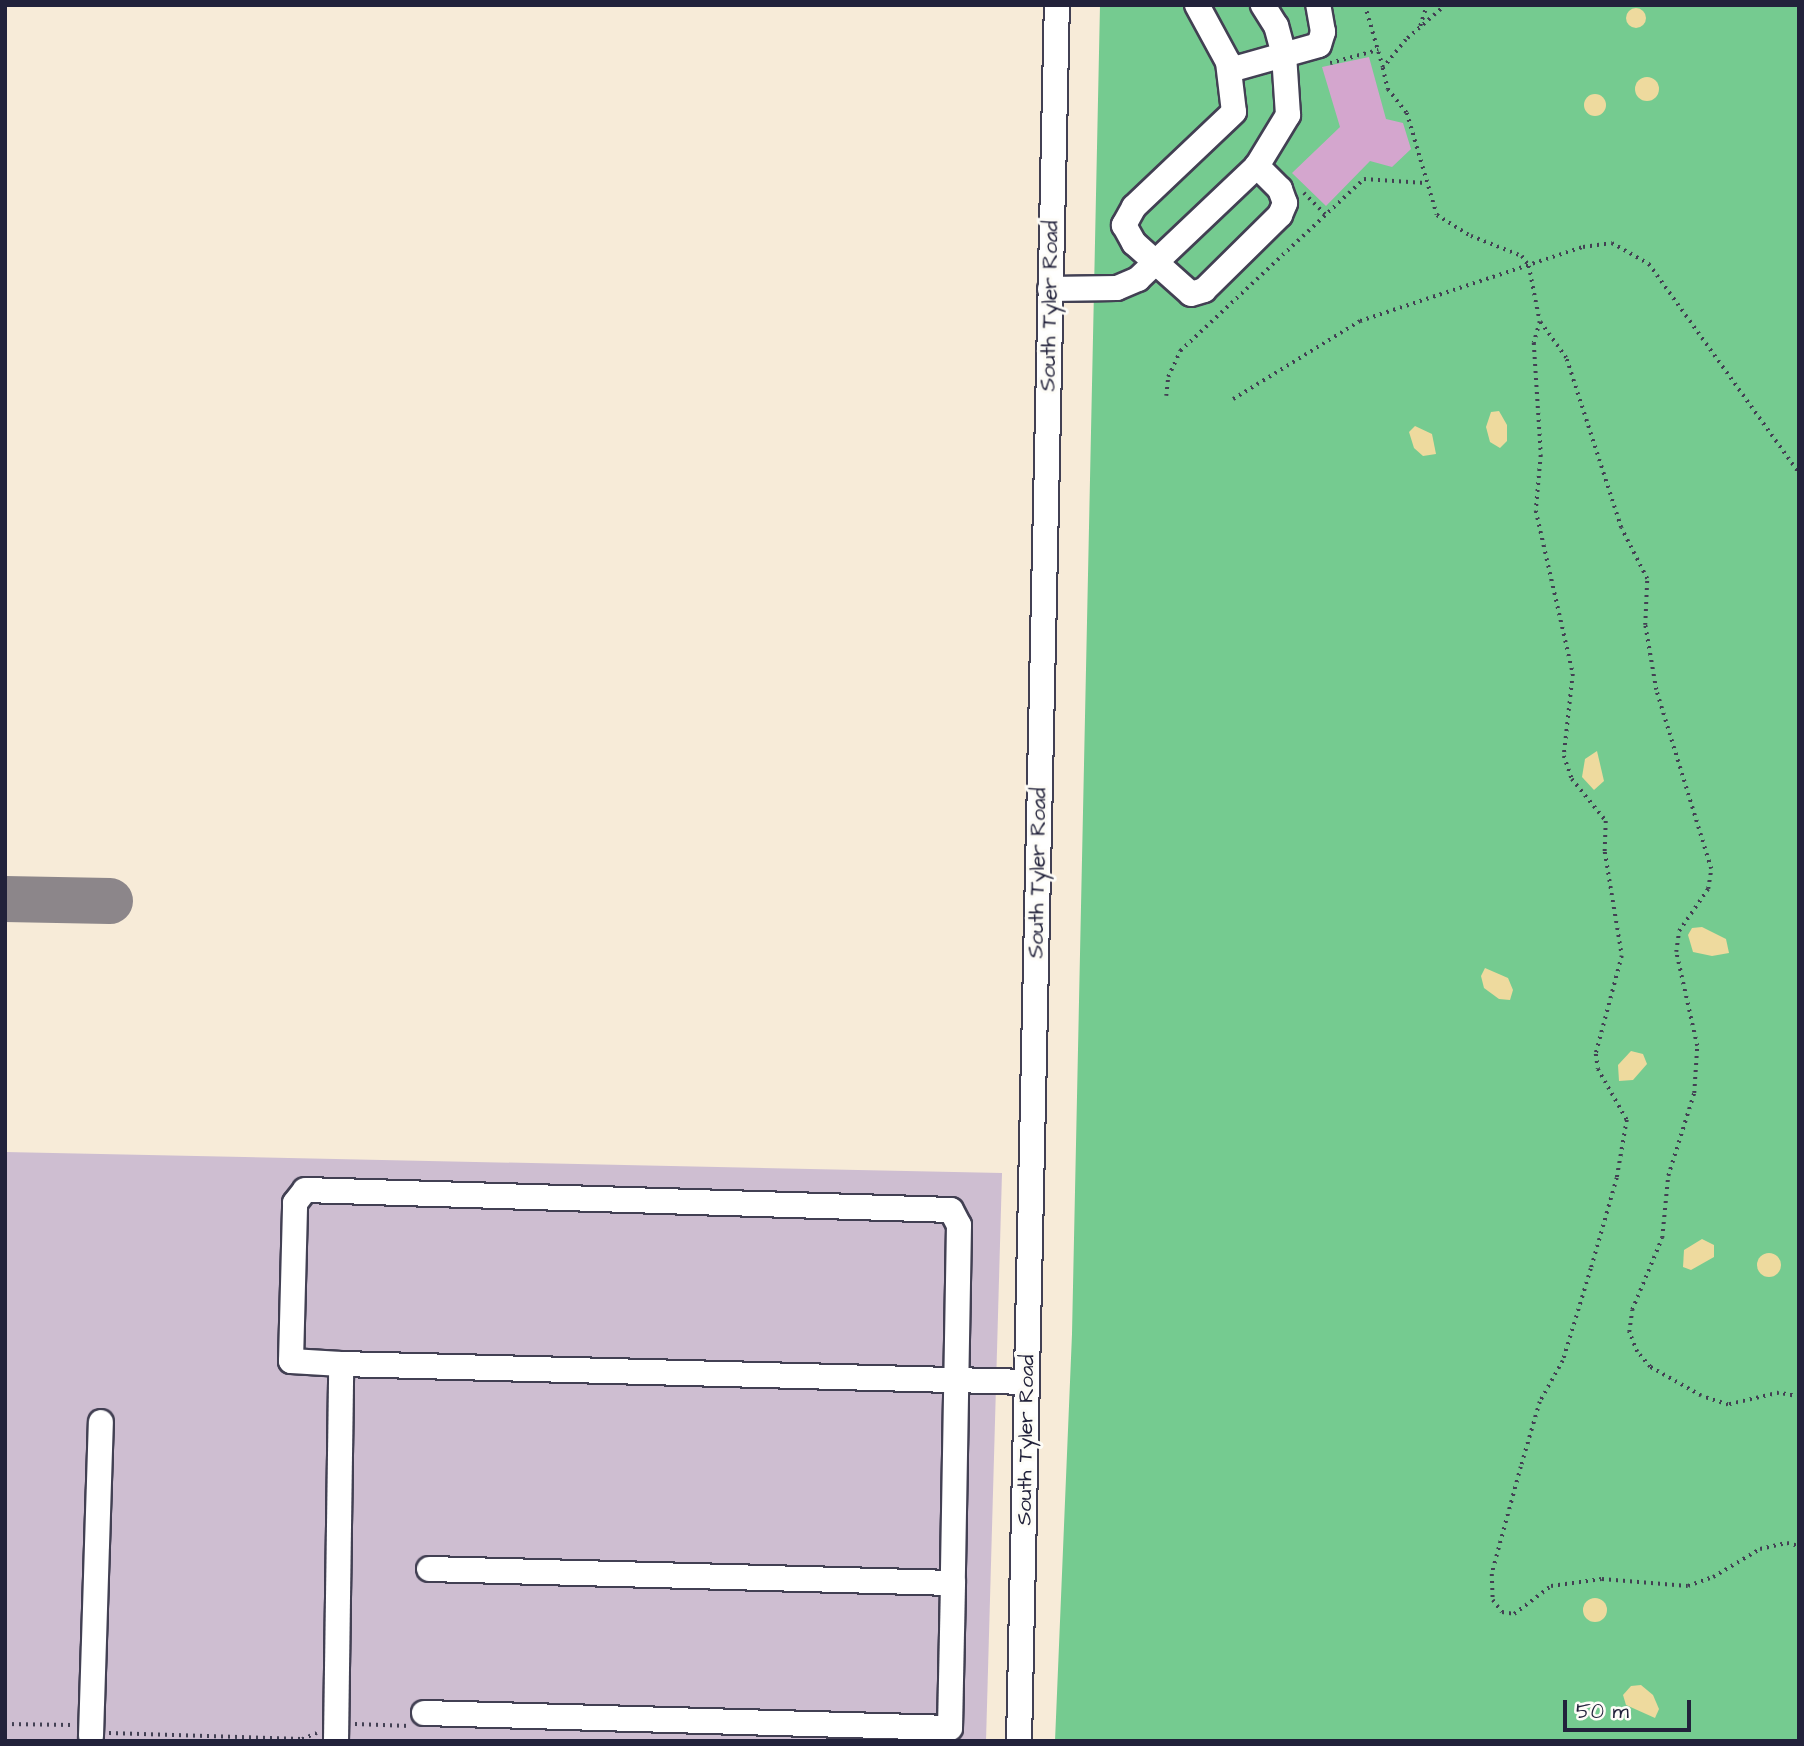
<!DOCTYPE html>
<html>
<head>
<meta charset="utf-8">
<style>
  body { margin:0 }
  #map { position:relative; width:1804px; height:1746px; overflow:hidden; background:#f7ebd8; font-family:"Architects Daughter",sans-serif }
  div>[style] { position:absolute }
  .industrial>* { inset:0; background:#cebed1 }
  .green>* { inset:0; background:#75cb90 }
  .sand>* { inset:0; background:#eeda9e }
  .round { border-radius:50% }
  .taxiway>* { height:46px; margin:-23px; padding:0 23px; transform-origin:23px; border-radius:23px; background:#8c868a }
  .building>* { inset:0; background:#d4a6ce }
  .path>* { height:3.5px; margin-top:-1.75px; transform-origin:0; background:repeating-linear-gradient(90deg,#424053 0 2px,transparent 0 7px) }
  .roads { filter:drop-shadow(2px 0 #424053) drop-shadow(-2px 0 #424053) drop-shadow(0 2px #424053) drop-shadow(0 -2px #424053) }
  .minor>* { height:24px; margin:-12px; padding:0 12px; transform-origin:12px; border-radius:12px; background:#fff }
  span { translate:-50% -50%; white-space:nowrap; text-align:center; line-height:1.15; -webkit-text-stroke:6px #fdfcf7; paint-order:stroke }
  .street-label { font-size:21px; color:#22223b }
  .frame { position:absolute; inset:0; border:7px solid #22223b; pointer-events:none }
  .scale { position:absolute; left:1563px; top:1700px; width:128px; height:32px; box-sizing:border-box; border:4px solid #22223b; border-top:0; padding-left:9px; font-size:21px; line-height:24px; white-space:nowrap; color:#22223b; -webkit-text-stroke:5px #fdfcf7; paint-order:stroke }
</style>
</head>
<body>
<div id="map">
  <div class="industrial">
    <div style="clip-path:polygon(5px 1152px,1002px 1173px,986px 1741px,5px 1741px)"></div>
  </div>
  <div class="green">
    <div style="clip-path:polygon(1100px 5px,1799px 5px,1799px 1741px,1055px 1741px,1072px 1334px)"></div>
  </div>
  <div class="sand">
    <div class="round" style="left:1626px;top:8px;width:20px;height:20px"></div>
    <div class="round" style="left:1635px;top:77px;width:24px;height:24px"></div>
    <div class="round" style="left:1584px;top:94px;width:22px;height:22px"></div>
    <div style="clip-path:polygon(1499px 411px,1507px 425px,1507px 441px,1500px 448px,1490px 442px,1486px 427px,1491px 412px)"></div>
    <div style="clip-path:polygon(1415px 426px,1432px 434px,1436px 454px,1423px 456px,1414px 448px,1409px 432px)"></div>
    <div style="clip-path:polygon(1597px 751px,1604px 781px,1594px 790px,1582px 777px,1585px 759px)"></div>
    <div style="clip-path:polygon(1702px 927px,1726px 939px,1729px 953px,1712px 956px,1693px 952px,1688px 935px,1692px 928px)"></div>
    <div style="clip-path:polygon(1485px 968px,1508px 978px,1513px 990px,1510px 1000px,1499px 999px,1484px 988px,1481px 976px)"></div>
    <div style="clip-path:polygon(1631px 1051px,1643px 1054px,1647px 1064px,1633px 1080px,1619px 1081px,1618px 1065px)"></div>
    <div style="clip-path:polygon(1702px 1239px,1714px 1245px,1714px 1257px,1691px 1270px,1683px 1267px,1684px 1250px)"></div>
    <div class="round" style="left:1757px;top:1253px;width:24px;height:24px"></div>
    <div class="round" style="left:1583px;top:1598px;width:24px;height:24px"></div>
    <div style="clip-path:polygon(1631px 1686px,1641px 1685px,1653px 1695px,1659px 1709px,1655px 1718px,1626px 1705px,1623px 1695px)"></div>
  </div>
  <div class="taxiway">
    <div style="left:5px;top:899px;width:105px;rotate:1.1deg"></div>
  </div>
  <div class="building">
    <div style="clip-path:polygon(1369px 57px,1386px 119px,1403px 123px,1411px 149px,1392px 167px,1370px 161px,1326px 206px,1292px 173px,1340px 127px,1322px 67px)"></div>
  </div>
  <div class="path">
    <div style="left:1365px;top:5px;width:65px;rotate:73.8deg"></div>
    <div style="left:1446px;top:5px;width:53px;rotate:138.8deg"></div>
    <div style="left:1406px;top:40px;width:36px;rotate:129deg"></div>
    <div style="left:1383px;top:68px;width:22px;rotate:77deg"></div>
    <div style="left:1388px;top:89px;width:31px;rotate:52deg"></div>
    <div style="left:1407px;top:113px;width:106px;rotate:73.6deg"></div>
    <div style="left:1437px;top:215px;width:40px;rotate:32deg"></div>
    <div style="left:1471px;top:236px;width:55px;rotate:21.4deg"></div>
    <div style="left:1522px;top:256px;width:12px;rotate:55deg"></div>
    <div style="left:1529px;top:266px;width:57px;rotate:78.9deg"></div>
    <div style="left:1420px;top:26px;width:22px;rotate:-72deg"></div>
    <div style="left:1330px;top:63px;width:50px;rotate:-15.2deg"></div>
    <div style="left:1304px;top:193px;width:30px;rotate:45deg"></div>
    <div style="left:1166px;top:396px;width:19px;rotate:-84deg"></div>
    <div style="left:1168px;top:377px;width:29px;rotate:-65deg"></div>
    <div style="left:1180px;top:351px;width:252px;rotate:-43.1deg"></div>
    <div style="left:1364px;top:179px;width:61px;rotate:3.8deg"></div>
    <div style="left:1233px;top:399px;width:149px;rotate:-31.6deg"></div>
    <div style="left:1360px;top:321px;width:235px;rotate:-18.4deg"></div>
    <div style="left:1583px;top:247px;width:29px;rotate:-8deg"></div>
    <div style="left:1612px;top:243px;width:43px;rotate:29.6deg"></div>
    <div style="left:1649px;top:264px;width:257px;rotate:54.3deg"></div>
    <div style="left:1799px;top:1397px;width:20px;rotate:-169deg"></div>
    <div style="left:1779px;top:1393px;width:52px;rotate:166.8deg"></div>
    <div style="left:1728px;top:1405px;width:28px;rotate:-162deg"></div>
    <div style="left:1701px;top:1396px;width:59px;rotate:-150.4deg"></div>
    <div style="left:1650px;top:1367px;width:20px;rotate:-131deg"></div>
    <div style="left:1637px;top:1352px;width:22px;rotate:-112deg"></div>
    <div style="left:1629px;top:1332px;width:22px;rotate:-82deg"></div>
    <div style="left:1632px;top:1310px;width:78px;rotate:-67.4deg"></div>
    <div style="left:1662px;top:1238px;width:62px;rotate:-84.5deg"></div>
    <div style="left:1668px;top:1176px;width:87px;rotate:-72.6deg"></div>
    <div style="left:1694px;top:1093px;width:47px;rotate:-86.3deg"></div>
    <div style="left:1697px;top:1046px;width:96px;rotate:-102.6deg"></div>
    <div style="left:1676px;top:952px;width:21px;rotate:-82deg"></div>
    <div style="left:1679px;top:931px;width:51px;rotate:-55.4deg"></div>
    <div style="left:1708px;top:889px;width:20px;rotate:-81deg"></div>
    <div style="left:1711px;top:869px;width:187px;rotate:-107.1deg"></div>
    <div style="left:1656px;top:690px;width:66px;rotate:-99.6deg"></div>
    <div style="left:1645px;top:625px;width:46px;rotate:-87.5deg"></div>
    <div style="left:1647px;top:579px;width:57px;rotate:-117deg"></div>
    <div style="left:1621px;top:528px;width:179px;rotate:-107.9deg"></div>
    <div style="left:1566px;top:358px;width:44px;rotate:-125.8deg"></div>
    <div style="left:1540px;top:322px;width:22px;rotate:106deg"></div>
    <div style="left:1534px;top:343px;width:112px;rotate:86.4deg"></div>
    <div style="left:1541px;top:455px;width:56px;rotate:95.1deg"></div>
    <div style="left:1536px;top:511px;width:167px;rotate:77.2deg"></div>
    <div style="left:1573px;top:674px;width:82px;rotate:96.3deg"></div>
    <div style="left:1564px;top:756px;width:24px;rotate:71deg"></div>
    <div style="left:1572px;top:779px;width:54px;rotate:51deg"></div>
    <div style="left:1606px;top:821px;width:31px;rotate:92deg"></div>
    <div style="left:1605px;top:852px;width:105px;rotate:80.7deg"></div>
    <div style="left:1622px;top:956px;width:101px;rotate:104.9deg"></div>
    <div style="left:1596px;top:1054px;width:15px;rotate:82deg"></div>
    <div style="left:1598px;top:1069px;width:59px;rotate:60.4deg"></div>
    <div style="left:1627px;top:1120px;width:59px;rotate:99.8deg"></div>
    <div style="left:1617px;top:1178px;width:95px;rotate:105.9deg"></div>
    <div style="left:1591px;top:1269px;width:96px;rotate:106.9deg"></div>
    <div style="left:1563px;top:1361px;width:47px;rotate:119.3deg"></div>
    <div style="left:1540px;top:1402px;width:68px;rotate:106.3deg"></div>
    <div style="left:1521px;top:1467px;width:111px;rotate:105.2deg"></div>
    <div style="left:1492px;top:1574px;width:26px;rotate:88deg"></div>
    <div style="left:1493px;top:1600px;width:15px;rotate:53deg"></div>
    <div style="left:1502px;top:1612px;width:12px;rotate:9deg"></div>
    <div style="left:1514px;top:1614px;width:46px;rotate:-37.1deg"></div>
    <div style="left:1551px;top:1586px;width:51px;rotate:-7.8deg"></div>
    <div style="left:1602px;top:1579px;width:86px;rotate:4.7deg"></div>
    <div style="left:1688px;top:1586px;width:27px;rotate:-20deg"></div>
    <div style="left:1713px;top:1577px;width:55px;rotate:-30.8deg"></div>
    <div style="left:1760px;top:1549px;width:28px;rotate:-13deg"></div>
    <div style="left:1787px;top:1543px;width:12px;rotate:14deg"></div>
    <div style="left:5px;top:1724px;width:68px;rotate:0.8deg"></div>
    <div style="left:355px;top:1724px;width:55px;rotate:2.1deg"></div>
    <div style="left:109px;top:1733px;width:193px;rotate:1.8deg"></div>
    <div style="left:302px;top:1739px;width:16px;rotate:-22deg"></div>
  </div>
  <div class="roads">
    <div class="minor">
      <div style="left:1197px;top:5px;width:65px;rotate:61.5deg"></div>
      <div style="left:1228px;top:62px;width:50px;rotate:83.2deg"></div>
      <div style="left:1234px;top:112px;width:138px;rotate:136.5deg"></div>
      <div style="left:1134px;top:207px;width:21px;rotate:119deg"></div>
      <div style="left:1124px;top:225px;width:21px;rotate:61deg"></div>
      <div style="left:1134px;top:243px;width:76px;rotate:41.8deg"></div>
      <div style="left:1191px;top:294px;width:14px;rotate:-17deg"></div>
      <div style="left:1204px;top:290px;width:107px;rotate:-44.6deg"></div>
      <div style="left:1280px;top:215px;width:13px;rotate:-67deg"></div>
      <div style="left:1285px;top:203px;width:15px;rotate:-110deg"></div>
      <div style="left:1280px;top:189px;width:33px;rotate:-135deg"></div>
      <div style="left:1257px;top:166px;width:60px;rotate:-58.7deg"></div>
      <div style="left:1288px;top:115px;width:60px;rotate:-93.8deg"></div>
      <div style="left:1284px;top:55px;width:30px;rotate:-105deg"></div>
      <div style="left:1276px;top:26px;width:25px;rotate:-122deg"></div>
      <div style="left:1230px;top:70px;width:92px;rotate:-15.7deg"></div>
      <div style="left:1319px;top:45px;width:14px;rotate:-73deg"></div>
      <div style="left:1323px;top:32px;width:27px;rotate:-100deg"></div>
      <div style="left:1050px;top:289px;width:67px;rotate:-0.9deg"></div>
      <div style="left:1117px;top:288px;width:23px;rotate:-23deg"></div>
      <div style="left:1138px;top:279px;width:164px;rotate:-43.5deg"></div>
      <div style="left:341px;top:1364px;width:50px;rotate:-176.6deg"></div>
      <div style="left:291px;top:1361px;width:158px;rotate:-88.5deg"></div>
      <div style="left:295px;top:1203px;width:16px;rotate:-52deg"></div>
      <div style="left:305px;top:1190px;width:646px;rotate:1.77deg"></div>
      <div style="left:951px;top:1210px;width:17px;rotate:62deg"></div>
      <div style="left:959px;top:1225px;width:358px;rotate:91deg"></div>
      <div style="left:424px;top:1713px;width:526px;rotate:1.63deg"></div>
      <div style="left:950px;top:1728px;width:145px;rotate:-88.8deg"></div>
      <div style="left:953px;top:1583px;width:524px;rotate:-178.47deg"></div>
      <div style="left:91px;top:1736px;width:314px;rotate:-88.2deg"></div>
      <div style="left:336px;top:1741px;width:377px;rotate:-89.2deg"></div>
      <div style="left:341px;top:1364px;width:686px;rotate:1.5deg"></div>
      <div style="left:1019px;top:1741px;width:1736px;rotate:-88.75deg"></div>
    </div>
  </div>
  <div class="street-label">
    <span style="left:1050px;top:306px;rotate:-89deg">South Tyler Road</span>
    <span style="left:1038px;top:873px;rotate:-89deg">South Tyler Road</span>
    <span style="left:1026px;top:1440px;rotate:-89deg">South Tyler Road</span>
  </div>
  <div class="frame"></div>
  <div class="scale">50 m</div>
</div>
</body>
</html>
